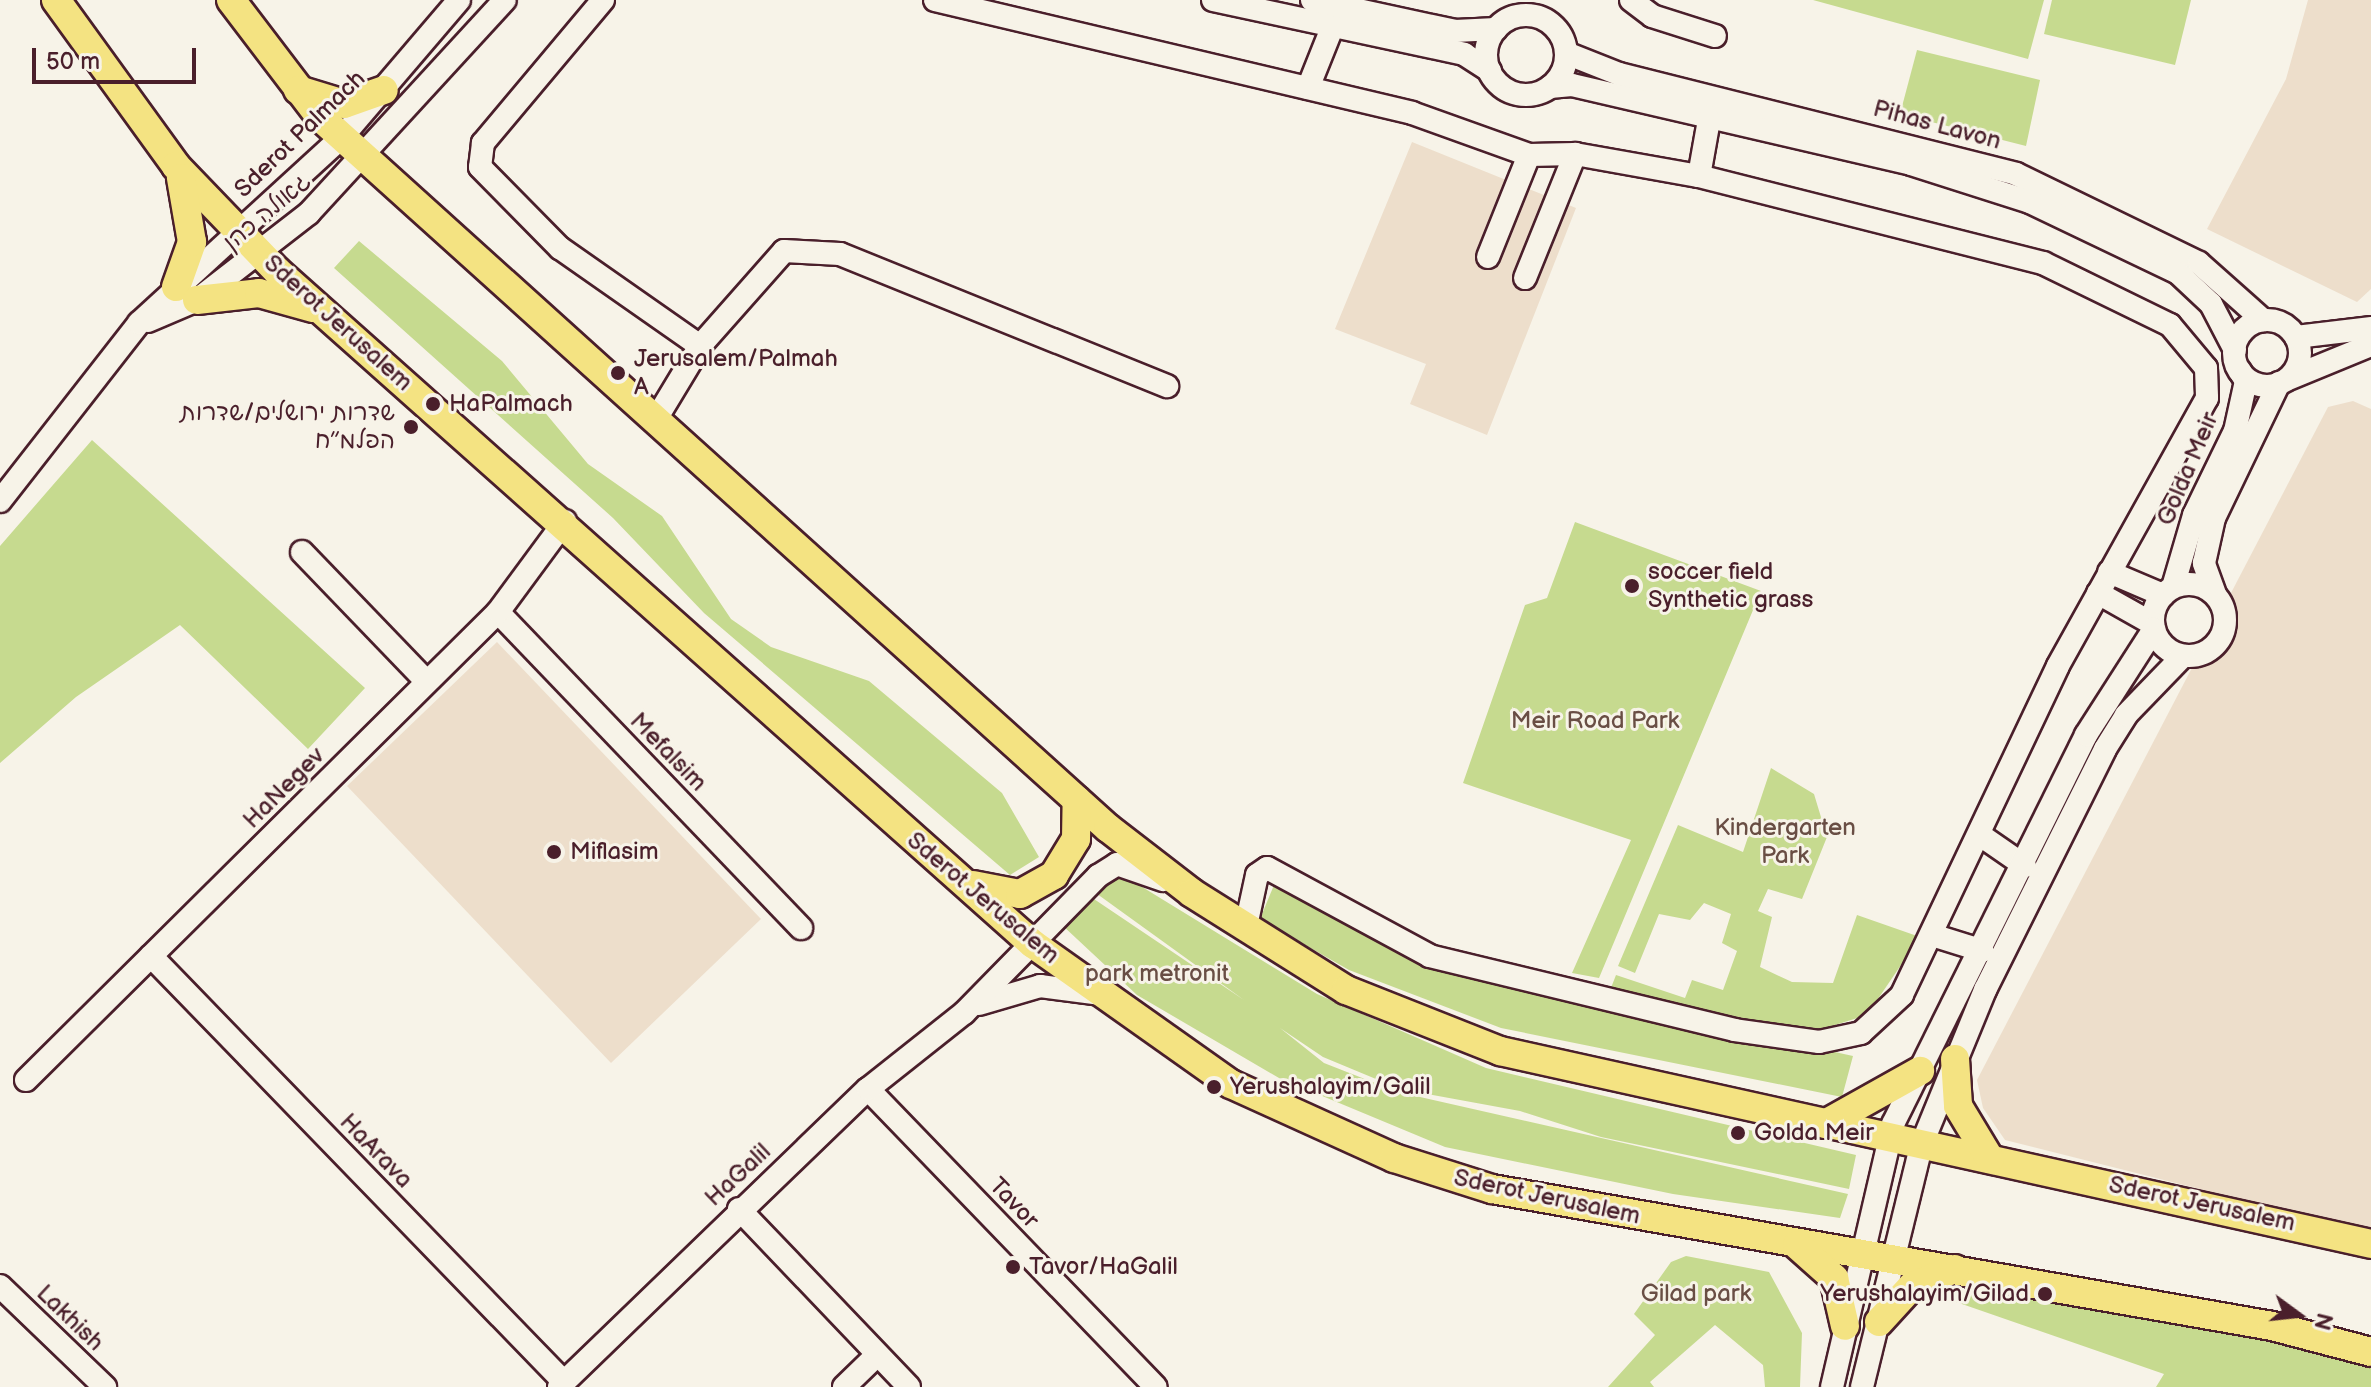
<!DOCTYPE html>
<html>
<head>
<meta charset="utf-8">
<style>
  body { margin:0 }
  #map { position:relative; width:2371px; height:1387px; overflow:hidden; background:#f7f3e8; font-family:"Balsamiq Sans","Playpen Sans Hebrew",sans-serif }
  div>[style] { position:absolute }
  .built>* { inset:0; background:#eddecb }
  .green>* { inset:0; background:#c6da8f }
  .roads { filter:drop-shadow(2px 0 #4a1f2b) drop-shadow(-2px 0 #4a1f2b) drop-shadow(0 2px #4a1f2b) drop-shadow(0 -2px #4a1f2b) }
  .minor>* { height:22px; margin:-11px; padding:0 11px; transform-origin:11px; border-radius:11px; background:#f7f3e8 }
  .minor>.ring { margin:-11px; padding:0; box-sizing:content-box; background:none; border:22px solid #f7f3e8; border-radius:50% }
  .major>* { height:28px; margin:-14px; padding:0 14px; transform-origin:14px; border-radius:14px; background:#f4e382 }
  .dots>* { width:22px; height:22px; translate:-50% -50%; box-sizing:border-box; border:4px solid #f7f3e8; border-radius:50% }
  span { translate:-50% -50%; white-space:nowrap; text-align:center; line-height:1.15; -webkit-text-stroke:6px #f7f3e8; paint-order:stroke }
  .street-label { font-size:24px; color:#4a1f2b }
  .poi-label { font-size:24px; color:#4a1f2b }
  .left { translate:0 -50%; text-align:left }
  .right { translate:-100% -50%; text-align:right }
  .park-label { font-size:24px; color:#694e44 }
  .north { position:absolute; left:2259px; top:1275px; width:80px; height:80px; -webkit-text-stroke:6px #f7f3e8; paint-order:stroke; rotate:105deg; font-size:22px; font-weight:700; line-height:32px; text-align:center; color:#4a1f2b }
  .north::after { content:''; display:block; margin:auto; width:28px; height:36px; background:#4a1f2b; clip-path:polygon(50% 0,100% 100%,50% 72%,0 100%) }
  .scale { position:absolute; left:32px; top:48px; width:164px; height:36px; box-sizing:border-box; border:4px solid #4a1f2b; border-top:0; padding-left:10px; font-size:24px; line-height:28px; white-space:nowrap; color:#4a1f2b; -webkit-text-stroke:6px #f7f3e8; paint-order:stroke }
</style>
</head>
<body>
<div id="map">
  <div class="built">
    <div style="clip-path:polygon(2308px 0,2371px 0,2371px 289px,2357px 302px,2207px 229px,2286px 79px)"></div>
    <div style="clip-path:polygon(1412px 142px,1576px 208px,1487px 435px,1410px 404px,1426px 364px,1335px 329px)"></div>
    <div style="clip-path:polygon(2353px 401px,2371px 409px,2371px 1232px,2005px 1140px,1983px 1108px,1977px 1080px,2328px 407px)"></div>
    <div style="clip-path:polygon(497px 642px,761px 919px,611px 1063px,347px 786px)"></div>
  </div>
  <div class="green">
    <div style="clip-path:polygon(1813px 0,2044px 0,2028px 59px)"></div>
    <div style="clip-path:polygon(2052px 0,2191px 0,2175px 65px,2044px 34px)"></div>
    <div style="clip-path:polygon(1917px 50px,2040px 80px,2026px 146px,1900px 114px)"></div>
    <div style="clip-path:polygon(359px 241px,502px 361px,588px 464px,662px 516px,731px 619px,771px 647px,869px 681px,1002px 793px,1039px 857px,1010px 875px,704px 613px,613px 518px,334px 268px)"></div>
    <div style="clip-path:polygon(92px 440px,365px 688px,308px 749px,180px 625px,76px 697px,0 763px,0 546px)"></div>
    <div style="clip-path:polygon(1575px 522px,1761px 591px,1599px 978px,1572px 973px,1631px 840px,1463px 783px,1525px 605px,1547px 598px)"></div>
    <div style="clip-path:polygon(1771px 768px,1814px 794px,1827px 837px,1802px 899px,1768px 889px,1758px 911px,1772px 917px,1760px 967px,1792px 982px,1833px 983px,1857px 915px,1920px 937px,1867px 1015px,1819px 1030px,1737px 1021px,1609px 993px,1616px 975px,1685px 998px,1692px 980px,1723px 990px,1737px 951px,1722px 943px,1731px 914px,1704px 903px,1690px 920px,1659px 914px,1635px 973px,1618px 966px,1678px 825px,1743px 852px)"></div>
    <div style="clip-path:polygon(1121px 874px,1317px 994px,1486px 1068px,1856px 1155px,1849px 1189px,1601px 1137px,1520px 1111px,1400px 1089px,1323px 1057px,1280px 1028px,1324px 1063px,1398px 1092px,1848px 1194px,1840px 1218px,1673px 1194px,1445px 1147px,1279px 1078px,1137px 995px,1062px 925px,1088px 895px,1244px 1000px,1093px 891px)"></div>
    <div style="clip-path:polygon(1274px 885px,1432px 964px,1853px 1056px,1842px 1097px,1501px 1028px,1349px 970px,1260px 919px)"></div>
    <div style="clip-path:polygon(1686px 1256px,1769px 1272px,1802px 1333px,1800px 1387px,1765px 1387px,1763px 1365px,1715px 1325px,1650px 1382px,1654px 1387px,1608px 1387px,1655px 1335px,1634px 1314px,1671px 1262px)"></div>
    <div style="clip-path:polygon(1957px 1293px,2107px 1306px,2371px 1359px,2371px 1387px,2156px 1387px,2164px 1374px,1936px 1295px)"></div>
  </div>
  <div class="roads">
    <div class="minor">
      <div style="left:603px;top:0;width:187px;rotate:130deg"></div>
      <div style="left:483px;top:143px;width:24px;rotate:97deg"></div>
      <div style="left:480px;top:167px;width:114px;rotate:45.4deg"></div>
      <div style="left:560px;top:248px;width:171px;rotate:35deg"></div>
      <div style="left:935px;top:0;width:490px;rotate:13.3deg"></div>
      <div style="left:1412px;top:113px;width:124px;rotate:19.7deg"></div>
      <div style="left:1529px;top:155px;width:46px;rotate:-1.2deg"></div>
      <div style="left:1575px;top:154px;width:126px;rotate:10.1deg"></div>
      <div style="left:1699px;top:176px;width:355px;rotate:14.2deg"></div>
      <div style="left:2043px;top:263px;width:141px;rotate:26deg"></div>
      <div style="left:2170px;top:325px;width:56px;rotate:50.1deg"></div>
      <div style="left:2206px;top:368px;width:30px;rotate:88deg"></div>
      <div style="left:2207px;top:398px;width:307px;rotate:119.1deg"></div>
      <div style="left:2058px;top:666px;width:364px;rotate:115.4deg"></div>
      <div style="left:1902px;top:995px;width:56px;rotate:137.2deg"></div>
      <div style="left:1861px;top:1033px;width:43px;rotate:167.9deg"></div>
      <div style="left:1819px;top:1042px;width:85px;rotate:-171.9deg"></div>
      <div style="left:1735px;top:1030px;width:314px;rotate:-166.4deg"></div>
      <div style="left:1430px;top:956px;width:185px;rotate:-151.6deg"></div>
      <div style="left:1267px;top:868px;width:12px;rotate:145deg"></div>
      <div style="left:1257px;top:875px;width:52px;rotate:102.2deg"></div>
      <div style="left:1213px;top:0;width:257px;rotate:12.1deg"></div>
      <div style="left:1464px;top:54px;width:31px;rotate:33deg"></div>
      <div style="left:1312px;top:0;width:146px;rotate:12.2deg"></div>
      <div style="left:1455px;top:31px;width:41px;rotate:-2.8deg"></div>
      <div style="left:1631px;top:0;width:26px;rotate:37deg"></div>
      <div style="left:1652px;top:16px;width:66px;rotate:17.6deg"></div>
      <div class="ring" style="left:1486px;top:15px;width:58px;height:58px"></div>
      <div style="left:1566px;top:53px;width:57px;rotate:21.6deg"></div>
      <div style="left:1619px;top:74px;width:409px;rotate:14.1deg"></div>
      <div style="left:2016px;top:174px;width:203px;rotate:25.9deg"></div>
      <div style="left:2199px;top:263px;width:86px;rotate:41.7deg"></div>
      <div style="left:1550px;top:87px;width:22px;rotate:-5deg"></div>
      <div style="left:1572px;top:85px;width:348px;rotate:13.1deg"></div>
      <div style="left:1911px;top:164px;width:125px;rotate:17.7deg"></div>
      <div style="left:2030px;top:202px;width:164px;rotate:25.6deg"></div>
      <div style="left:2178px;top:273px;width:45px;rotate:43.2deg"></div>
      <div style="left:2211px;top:304px;width:52px;rotate:62.4deg"></div>
      <div style="left:1308px;top:88px;width:65px;rotate:-68.2deg"></div>
      <div style="left:1699px;top:176px;width:57px;rotate:-79.9deg"></div>
      <div style="left:1488px;top:257px;width:110px;rotate:-68.1deg"></div>
      <div style="left:1525px;top:278px;width:134px;rotate:-68deg"></div>
      <div class="ring" style="left:2234px;top:320px;width:44px;height:44px"></div>
      <div style="left:148px;top:321px;width:53px;rotate:-23.2deg"></div>
      <div style="left:197px;top:300px;width:142px;rotate:-37.8deg"></div>
      <div style="left:309px;top:213px;width:289px;rotate:-47.4deg"></div>
      <div style="left:2296px;top:337px;width:76px;rotate:-6.8deg"></div>
      <div style="left:2288px;top:379px;width:90px;rotate:-22.3deg"></div>
      <div style="left:656px;top:419px;width:85px;rotate:-58.9deg"></div>
      <div style="left:700px;top:346px;width:127px;rotate:-48.5deg"></div>
      <div style="left:784px;top:251px;width:56px;rotate:3.1deg"></div>
      <div style="left:840px;top:254px;width:353px;rotate:22deg"></div>
      <div style="left:0;top:501px;width:226px;rotate:-52deg"></div>
      <div style="left:139px;top:323px;width:275px;rotate:-42.5deg"></div>
      <div style="left:342px;top:137px;width:180px;rotate:-49.5deg"></div>
      <div style="left:302px;top:552px;width:180px;rotate:46.1deg"></div>
      <div style="left:2109px;top:572px;width:59px;rotate:23.1deg"></div>
      <div class="ring" style="left:2153px;top:584px;width:50px;height:50px"></div>
      <div style="left:2173px;top:587px;width:75px;rotate:-73.7deg"></div>
      <div style="left:2194px;top:515px;width:93px;rotate:-64deg"></div>
      <div style="left:2235px;top:431px;width:51px;rotate:-77.6deg"></div>
      <div style="left:2246px;top:381px;width:12px;rotate:-121deg"></div>
      <div style="left:2098px;top:593px;width:63px;rotate:29.4deg"></div>
      <div style="left:2215px;top:594px;width:33px;rotate:-110deg"></div>
      <div style="left:2204px;top:563px;width:46px;rotate:-77.5deg"></div>
      <div style="left:2214px;top:518px;width:150px;rotate:-64.3deg"></div>
      <div style="left:498px;top:612px;width:438px;rotate:46.2deg"></div>
      <div style="left:1983px;top:837px;width:51px;rotate:34.6deg"></div>
      <div style="left:1932px;top:935px;width:53px;rotate:17.4deg"></div>
      <div style="left:151px;top:956px;width:593px;rotate:45.89deg"></div>
      <div style="left:979px;top:1004px;width:64px;rotate:-16.4deg"></div>
      <div style="left:1040px;top:986px;width:62px;rotate:7.5deg"></div>
      <div style="left:26px;top:1080px;width:665px;rotate:-44.76deg"></div>
      <div style="left:498px;top:612px;width:113px;rotate:-53.6deg"></div>
      <div style="left:868px;top:1089px;width:414px;rotate:46deg"></div>
      <div style="left:739px;top:1209px;width:246px;rotate:46.3deg"></div>
      <div style="left:0;top:1286px;width:146px;rotate:43.9deg"></div>
      <div style="left:559px;top:1387px;width:429px;rotate:-44deg"></div>
      <div style="left:868px;top:1089px;width:122px;rotate:-38.4deg"></div>
      <div style="left:964px;top:1013px;width:192px;rotate:-45.6deg"></div>
      <div style="left:1098px;top:876px;width:22px;rotate:-32deg"></div>
      <div style="left:1117px;top:864px;width:49px;rotate:19.2deg"></div>
      <div style="left:844px;top:1387px;width:46px;rotate:-44.1deg"></div>
      <div style="left:1832px;top:1387px;width:270px;rotate:-76.9deg"></div>
      <div style="left:1893px;top:1124px;width:434px;rotate:-63.6deg"></div>
      <div style="left:2086px;top:735px;width:126px;rotate:-57.3deg"></div>
      <div style="left:1862px;top:1387px;width:248px;rotate:-76.2deg"></div>
      <div style="left:1921px;top:1146px;width:169px;rotate:-67.7deg"></div>
      <div style="left:1985px;top:990px;width:269px;rotate:-63.5deg"></div>
      <div style="left:2105px;top:749px;width:40px;rotate:-58deg"></div>
      <div style="left:2126px;top:715px;width:82px;rotate:-46deg"></div>
    </div>
    <div class="major">
      <div style="left:56px;top:0;width:205px;rotate:54.1deg"></div>
      <div style="left:176px;top:166px;width:146px;rotate:46.1deg"></div>
      <div style="left:277px;top:271px;width:1012px;rotate:41.68deg"></div>
      <div style="left:1033px;top:944px;width:242px;rotate:35.3deg"></div>
      <div style="left:1231px;top:1084px;width:179px;rotate:24.4deg"></div>
      <div style="left:1394px;top:1158px;width:103px;rotate:17.6deg"></div>
      <div style="left:1492px;top:1189px;width:792px;rotate:9.96deg"></div>
      <div style="left:2272px;top:1326px;width:102px;rotate:14.7deg"></div>
      <div style="left:231px;top:0;width:148px;rotate:52.7deg"></div>
      <div style="left:321px;top:118px;width:1060px;rotate:42.06deg"></div>
      <div style="left:1108px;top:828px;width:106px;rotate:37.7deg"></div>
      <div style="left:1192px;top:893px;width:182px;rotate:32.2deg"></div>
      <div style="left:1346px;top:990px;width:166px;rotate:21.6deg"></div>
      <div style="left:1500px;top:1051px;width:892px;rotate:12.49deg"></div>
      <div style="left:298px;top:90px;width:48px;rotate:16.9deg"></div>
      <div style="left:344px;top:104px;width:42px;rotate:-19.3deg"></div>
      <div style="left:176px;top:287px;width:48px;rotate:-70.4deg"></div>
      <div style="left:192px;top:242px;width:65px;rotate:-99.8deg"></div>
      <div style="left:197px;top:300px;width:62px;rotate:-6.4deg"></div>
      <div style="left:259px;top:293px;width:56px;rotate:15.5deg"></div>
      <div style="left:973px;top:885px;width:48px;rotate:10.8deg"></div>
      <div style="left:1020px;top:894px;width:39px;rotate:-29deg"></div>
      <div style="left:1054px;top:875px;width:42px;rotate:-58.6deg"></div>
      <div style="left:1076px;top:839px;width:39px;rotate:-89deg"></div>
      <div style="left:1955px;top:1059px;width:47px;rotate:86.3deg"></div>
      <div style="left:1958px;top:1106px;width:62px;rotate:58.9deg"></div>
      <div style="left:1825px;top:1124px;width:109px;rotate:-29.2deg"></div>
      <div style="left:1797px;top:1245px;width:50px;rotate:41.7deg"></div>
      <div style="left:1834px;top:1278px;width:49px;rotate:77.1deg"></div>
      <div style="left:1879px;top:1322px;width:49px;rotate:-47.5deg"></div>
      <div style="left:1912px;top:1286px;width:46px;rotate:-21.6deg"></div>
    </div>
  </div>
  <div class="dots">
    <div style="left:618px;top:373px;background:#4a1f2b"></div>
    <div style="left:433px;top:404px;background:#4a1f2b"></div>
    <div style="left:411px;top:427px;background:#4a1f2b"></div>
    <div style="left:1632px;top:586px;background:#4a1f2b"></div>
    <div style="left:554px;top:852px;background:#4a1f2b"></div>
    <div style="left:1214px;top:1087px;background:#4a1f2b"></div>
    <div style="left:1738px;top:1133px;background:#4a1f2b"></div>
    <div style="left:1013px;top:1267px;background:#4a1f2b"></div>
    <div style="left:2045px;top:1294px;background:#4a1f2b"></div>
  </div>
  <div class="street-label">
    <span style="left:1937px;top:125px;rotate:15deg">Pihas Lavon</span>
    <span style="left:300px;top:134px;rotate:-44deg">Sderot Palmach</span>
    <span style="left:267px;top:212px;rotate:-40deg">גאולה כהן</span>
    <span style="left:338px;top:323px;rotate:42deg">Sderot Jerusalem</span>
    <span style="left:2188px;top:469px;rotate:-67deg">Golda Meir</span>
    <span style="left:668px;top:752px;rotate:46deg">Mefalsim</span>
    <span style="left:284px;top:788px;rotate:-45deg">HaNegev</span>
    <span style="left:983px;top:898px;rotate:40deg">Sderot Jerusalem</span>
    <span style="left:376px;top:1151px;rotate:46deg">HaArava</span>
    <span style="left:738px;top:1175px;rotate:-43deg">HaGalil</span>
    <span style="left:1547px;top:1197px;rotate:12deg">Sderot Jerusalem</span>
    <span style="left:1014px;top:1203px;rotate:46deg">Tavor</span>
    <span style="left:2202px;top:1204px;rotate:12deg">Sderot Jerusalem</span>
    <span style="left:70px;top:1318px;rotate:44deg">Lakhish</span>
  </div>
  <div class="poi-label">
    <span class="left" style="left:634px;top:373px">Jerusalem/Palmah<br>A</span>
    <span class="left" style="left:449px;top:404px">HaPalmach</span>
    <span class="right" style="left:395px;top:427px">שדרות ירושלים/שדרות<br>הפלמ״ח</span>
    <span class="left" style="left:1648px;top:586px">soccer field<br>Synthetic grass</span>
    <span class="left" style="left:570px;top:852px">Miflasim</span>
    <span class="left" style="left:1230px;top:1087px">Yerushalayim/Galil</span>
    <span class="left" style="left:1754px;top:1133px">Golda Meir</span>
    <span class="left" style="left:1029px;top:1267px">Tavor/HaGalil</span>
    <span class="right" style="left:2029px;top:1294px">Yerushalayim/Gilad</span>
  </div>
  <div class="park-label">
    <span style="left:1595px;top:721px">Meir Road Park</span>
    <span style="left:1785px;top:842px">Kindergarten<br>Park</span>
    <span style="left:1157px;top:974px">park metronit</span>
    <span style="left:1696px;top:1294px">Gilad park</span>
  </div>
  <div class="north">N</div>
  <div class="scale">50 m</div>
</div>
</body>
</html>
